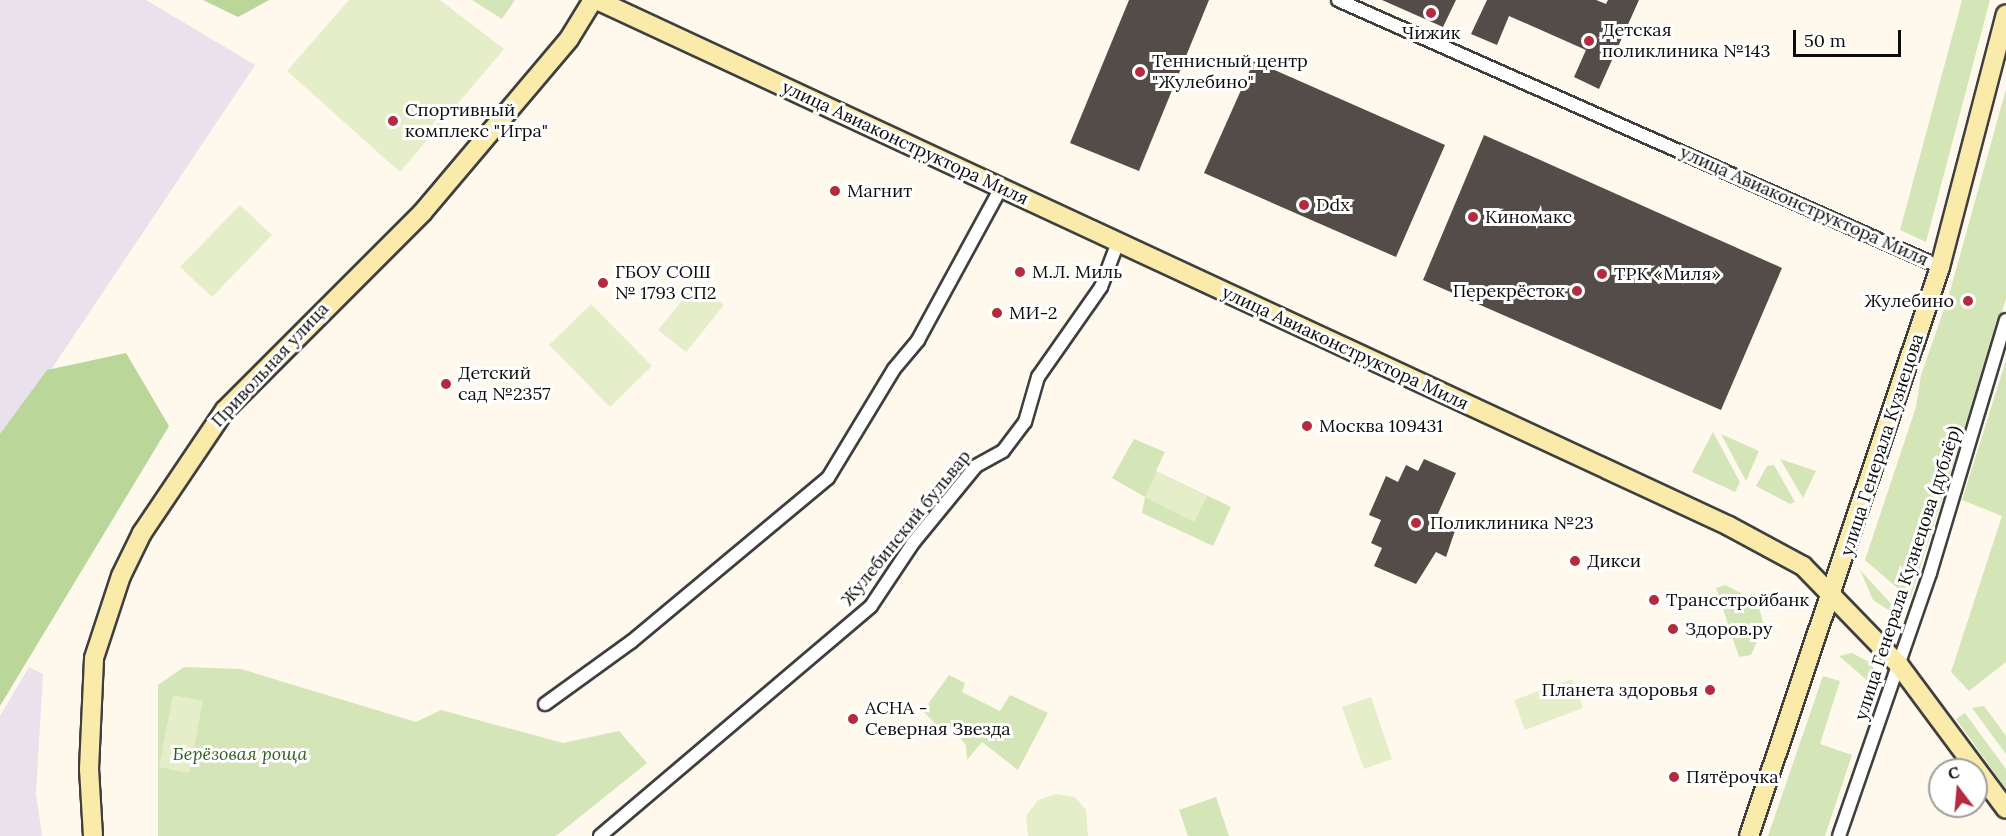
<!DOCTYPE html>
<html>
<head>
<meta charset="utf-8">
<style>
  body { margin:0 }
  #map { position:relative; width:2006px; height:836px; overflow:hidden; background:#fef9ec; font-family:Lora,serif }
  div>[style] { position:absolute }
  .industrial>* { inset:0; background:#e9e1eb }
  .green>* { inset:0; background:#d4e6b8 }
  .forest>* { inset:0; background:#bad698 }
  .pitch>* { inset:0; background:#e5eec9 }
  .building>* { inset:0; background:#544c49 }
  .roads { filter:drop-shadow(2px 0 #3f3f3f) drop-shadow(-2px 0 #3f3f3f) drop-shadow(0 2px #3f3f3f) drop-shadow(0 -2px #3f3f3f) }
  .street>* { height:12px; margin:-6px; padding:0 6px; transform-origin:6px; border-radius:6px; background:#fff }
  .secondary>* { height:18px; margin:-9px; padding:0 9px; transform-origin:9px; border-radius:9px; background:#fbebaa }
  .dots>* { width:16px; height:16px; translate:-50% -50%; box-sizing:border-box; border:3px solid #fff; border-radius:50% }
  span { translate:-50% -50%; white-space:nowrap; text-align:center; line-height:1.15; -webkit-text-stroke:6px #fff; paint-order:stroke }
  .poi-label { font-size:18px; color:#0c0c0c }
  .left { translate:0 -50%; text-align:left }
  .right { translate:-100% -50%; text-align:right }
  .street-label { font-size:18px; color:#0c0c0c }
  .park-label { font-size:18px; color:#336020; font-style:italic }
  .north { position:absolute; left:1928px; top:758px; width:60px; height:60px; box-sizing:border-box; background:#fff; border:2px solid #9e9e9e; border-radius:50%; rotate:344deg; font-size:16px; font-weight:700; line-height:24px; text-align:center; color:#0c0c0c }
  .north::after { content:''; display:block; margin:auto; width:21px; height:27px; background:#b52b3e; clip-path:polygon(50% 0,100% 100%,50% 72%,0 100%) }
  .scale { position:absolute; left:1793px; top:30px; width:108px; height:27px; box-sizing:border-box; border:3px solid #0c0c0c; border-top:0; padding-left:8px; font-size:18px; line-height:21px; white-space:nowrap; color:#0c0c0c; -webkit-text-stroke:4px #fff; paint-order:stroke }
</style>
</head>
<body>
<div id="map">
  <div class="industrial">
    <div style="clip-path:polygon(0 0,146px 0,255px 65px,0 446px)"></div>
    <div style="clip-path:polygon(29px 667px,43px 674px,36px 793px,42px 836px,0 836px,0 716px)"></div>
  </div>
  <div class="green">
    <div style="clip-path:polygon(472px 0,515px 0,502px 19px)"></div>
    <div style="clip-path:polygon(1962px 0,1990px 0,1926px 242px,1900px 230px)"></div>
    <div style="clip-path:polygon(2006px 89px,2006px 299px,1910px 599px,1865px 560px,1916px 407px,1921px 375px,1949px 295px)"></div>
    <div style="clip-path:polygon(2006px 360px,2006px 662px,1969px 691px,1951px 672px,2002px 516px,1962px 500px)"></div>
    <div style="clip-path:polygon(1713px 432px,1740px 482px,1735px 492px,1692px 472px)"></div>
    <div style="clip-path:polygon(1721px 434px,1759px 451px,1746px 481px)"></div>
    <div style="clip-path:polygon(1134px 439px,1165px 452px,1156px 471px,1231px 507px,1213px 546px,1142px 513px,1145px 497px,1112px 478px)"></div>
    <div style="clip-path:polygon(1780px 459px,1816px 471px,1803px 498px)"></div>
    <div style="clip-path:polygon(1774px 465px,1795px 502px,1790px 504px,1756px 486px,1767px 466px)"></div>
    <div style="clip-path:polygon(1860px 570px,1897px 610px,1890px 611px,1873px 600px)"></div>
    <div style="clip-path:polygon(1725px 585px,1757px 601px,1764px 625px,1751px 655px,1739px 657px,1716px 588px)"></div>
    <div style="clip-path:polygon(1852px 653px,1873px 664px,1877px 689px,1839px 656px)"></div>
    <div style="clip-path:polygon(184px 667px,241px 669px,416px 722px,441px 710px,563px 743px,619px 731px,647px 763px,556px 836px,158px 836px,158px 685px)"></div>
    <div style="clip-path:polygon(949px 675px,965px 683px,962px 692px,1000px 711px,1010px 695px,1048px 713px,1018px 770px,982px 742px,967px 760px,966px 745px,951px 727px,946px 735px,923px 711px)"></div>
    <div style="clip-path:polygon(1823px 676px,1840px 681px,1820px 744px,1852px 755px,1825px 836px,1768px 836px)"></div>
    <div style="clip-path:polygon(1984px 706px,2006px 736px,2006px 754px,1972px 708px)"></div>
    <div style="clip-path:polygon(1965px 713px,2006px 769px,2006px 789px,1956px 719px)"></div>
    <div style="clip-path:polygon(1216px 797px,1229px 836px,1188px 836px,1179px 810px)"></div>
  </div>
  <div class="forest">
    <div style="clip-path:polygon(203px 0,269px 0,238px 17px)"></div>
    <div style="clip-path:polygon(126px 353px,169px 426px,0 706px,0 434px,47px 370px)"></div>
  </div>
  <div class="pitch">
    <div style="clip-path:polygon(349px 0,440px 0,504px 49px,400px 172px,287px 71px)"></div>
    <div style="clip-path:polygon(240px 205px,272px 235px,212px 297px,180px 267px)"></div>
    <div style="clip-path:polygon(696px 283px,724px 305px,686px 352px,658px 330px)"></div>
    <div style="clip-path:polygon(591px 304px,652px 366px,610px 407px,549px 345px)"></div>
    <div style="clip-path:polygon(1157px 472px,1207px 496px,1194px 522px,1145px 497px)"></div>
    <div style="clip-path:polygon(1572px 679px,1583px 708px,1525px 730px,1514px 700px)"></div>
    <div style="clip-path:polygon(173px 695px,203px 701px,189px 773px,159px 767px)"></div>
    <div style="clip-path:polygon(1371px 697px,1392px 759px,1364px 769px,1342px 707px)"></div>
    <div style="clip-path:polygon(1056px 794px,1075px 797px,1086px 810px,1088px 836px,1028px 836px,1026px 816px,1038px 800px)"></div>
  </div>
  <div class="building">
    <div style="clip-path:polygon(1129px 0,1209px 0,1139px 171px,1070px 143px)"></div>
    <div style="clip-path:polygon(1382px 0,1456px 0,1443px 27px)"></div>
    <div style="clip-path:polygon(1487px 0,1596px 0,1606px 4px,1608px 0,1639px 0,1599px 89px,1574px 77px,1586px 50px,1509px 16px,1497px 45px,1471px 34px)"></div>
    <div style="clip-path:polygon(1254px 61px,1445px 145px,1396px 257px,1204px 173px)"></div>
    <div style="clip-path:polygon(1484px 135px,1782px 268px,1721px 410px,1423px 280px)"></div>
    <div style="clip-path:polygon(1424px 459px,1456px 473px,1437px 516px,1457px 525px,1446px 557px,1436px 552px,1416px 584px,1374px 566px,1382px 548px,1371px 543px,1381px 520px,1369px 515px,1386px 476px,1398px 482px,1406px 465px,1418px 471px)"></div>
  </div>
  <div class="roads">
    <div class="street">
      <div style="left:1338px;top:0;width:659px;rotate:23.92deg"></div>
      <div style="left:545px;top:704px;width:106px;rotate:-35.8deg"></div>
      <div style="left:631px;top:642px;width:256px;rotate:-39.8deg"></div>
      <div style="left:828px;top:478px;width:127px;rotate:-58.8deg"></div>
      <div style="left:894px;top:369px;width:38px;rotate:-50deg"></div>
      <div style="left:918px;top:340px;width:173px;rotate:-61.4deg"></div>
      <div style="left:600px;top:836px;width:355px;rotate:-40.3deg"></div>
      <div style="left:871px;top:606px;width:76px;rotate:-56.3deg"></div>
      <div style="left:913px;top:543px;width:99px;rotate:-50.7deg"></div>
      <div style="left:976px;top:466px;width:31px;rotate:-29deg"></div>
      <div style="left:1003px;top:451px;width:36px;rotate:-53deg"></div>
      <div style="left:1025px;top:422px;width:47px;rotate:-73.9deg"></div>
      <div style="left:1038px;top:377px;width:110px;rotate:-55deg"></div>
      <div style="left:1101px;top:287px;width:48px;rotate:-69.3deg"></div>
      <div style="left:1839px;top:836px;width:278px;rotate:-70.9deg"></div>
      <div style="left:1930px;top:573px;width:264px;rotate:-73.3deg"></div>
    </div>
    <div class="secondary">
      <div style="left:597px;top:0;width:1248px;rotate:24.92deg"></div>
      <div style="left:1729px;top:526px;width:84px;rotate:28.4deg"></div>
      <div style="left:1803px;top:566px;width:138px;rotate:45.9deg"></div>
      <div style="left:1899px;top:665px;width:179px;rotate:53.4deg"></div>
      <div style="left:93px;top:836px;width:67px;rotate:-93.4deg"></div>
      <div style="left:89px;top:769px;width:111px;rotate:-87.4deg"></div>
      <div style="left:94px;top:658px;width:86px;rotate:-71.8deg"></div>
      <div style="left:121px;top:576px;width:48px;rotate:-64deg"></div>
      <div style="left:142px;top:533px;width:148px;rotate:-56deg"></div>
      <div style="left:225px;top:410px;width:279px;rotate:-45deg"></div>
      <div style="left:422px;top:213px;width:228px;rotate:-49.8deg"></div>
      <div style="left:569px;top:39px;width:46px;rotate:-58.4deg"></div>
      <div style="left:1749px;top:836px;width:600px;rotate:-71.44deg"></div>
      <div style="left:1940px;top:267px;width:261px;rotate:-75.4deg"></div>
    </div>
  </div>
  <div class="dots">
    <div style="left:1431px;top:13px;background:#b52b3e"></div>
    <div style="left:1589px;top:41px;background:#b52b3e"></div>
    <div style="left:1140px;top:72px;background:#b52b3e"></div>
    <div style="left:393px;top:121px;background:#b52b3e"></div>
    <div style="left:835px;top:191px;background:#b52b3e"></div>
    <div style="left:1304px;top:205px;background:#b52b3e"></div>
    <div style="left:1473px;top:217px;background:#b52b3e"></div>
    <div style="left:1020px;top:272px;background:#b52b3e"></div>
    <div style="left:1602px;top:274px;background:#b52b3e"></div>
    <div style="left:603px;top:283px;background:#b52b3e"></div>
    <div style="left:1577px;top:291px;background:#b52b3e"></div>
    <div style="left:1968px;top:301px;background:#b52b3e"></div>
    <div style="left:997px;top:313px;background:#b52b3e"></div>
    <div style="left:446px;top:384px;background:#b52b3e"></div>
    <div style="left:1307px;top:426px;background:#b52b3e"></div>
    <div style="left:1416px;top:523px;background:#b52b3e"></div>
    <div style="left:1575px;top:561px;background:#b52b3e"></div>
    <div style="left:1654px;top:600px;background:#b52b3e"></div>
    <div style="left:1673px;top:629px;background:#b52b3e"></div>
    <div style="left:1710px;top:690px;background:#b52b3e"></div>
    <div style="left:853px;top:719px;background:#b52b3e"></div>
    <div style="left:1674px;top:777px;background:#b52b3e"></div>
  </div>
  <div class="poi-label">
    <span class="left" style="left:1602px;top:41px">Детская<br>поликлиника №143</span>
    <span style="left:1431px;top:33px">Чижик</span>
    <span class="left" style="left:1152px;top:72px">Теннисный центр<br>"Жулебино"</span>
    <span class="left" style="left:405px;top:121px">Спортивный<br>комплекс "Игра"</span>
    <span class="left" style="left:847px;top:191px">Магнит</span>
    <span class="left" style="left:1316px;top:205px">Ddx</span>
    <span class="left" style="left:1485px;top:217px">Киномакс</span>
    <span class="left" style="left:1032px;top:272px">М.Л. Миль</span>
    <span class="left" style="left:615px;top:283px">ГБОУ СОШ<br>№ 1793 СП2</span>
    <span class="left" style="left:1614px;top:274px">ТРК «Миля»</span>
    <span class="right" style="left:1565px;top:291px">Перекрёсток</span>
    <span class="right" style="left:1954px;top:301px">Жулебино</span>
    <span class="left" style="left:1009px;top:313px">МИ-2</span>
    <span class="left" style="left:458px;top:384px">Детский<br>сад №2357</span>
    <span class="left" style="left:1319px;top:426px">Москва 109431</span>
    <span class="left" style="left:1430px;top:523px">Поликлиника №23</span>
    <span class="left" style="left:1587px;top:561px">Дикси</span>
    <span class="left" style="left:1666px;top:600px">Трансстройбанк</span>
    <span class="left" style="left:1685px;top:629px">Здоров.ру</span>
    <span class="right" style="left:1698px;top:690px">Планета здоровья</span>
    <span class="left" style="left:865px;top:719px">АСНА -<br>Северная Звезда</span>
    <span class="left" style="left:1686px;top:777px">Пятёрочка</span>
  </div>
  <div class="street-label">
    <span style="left:905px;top:143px;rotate:25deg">улица Авиаконструктора Миля</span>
    <span style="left:1804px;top:206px;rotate:24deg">улица Авиаконструктора Миля</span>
    <span style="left:1345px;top:348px;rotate:25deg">улица Авиаконструктора Миля</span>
    <span style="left:270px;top:365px;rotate:-47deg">Привольная улица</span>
    <span style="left:1882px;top:445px;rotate:-72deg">улица Генерала Кузнецова</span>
    <span style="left:906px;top:528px;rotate:-51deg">Жулебинский бульвар</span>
    <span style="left:1908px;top:573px;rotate:-72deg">улица Генерала Кузнецова (дублёр)</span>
  </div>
  <div class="park-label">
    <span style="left:240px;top:754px">Берёзовая роща</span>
  </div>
  <div class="north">С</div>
  <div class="scale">50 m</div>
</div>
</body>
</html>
